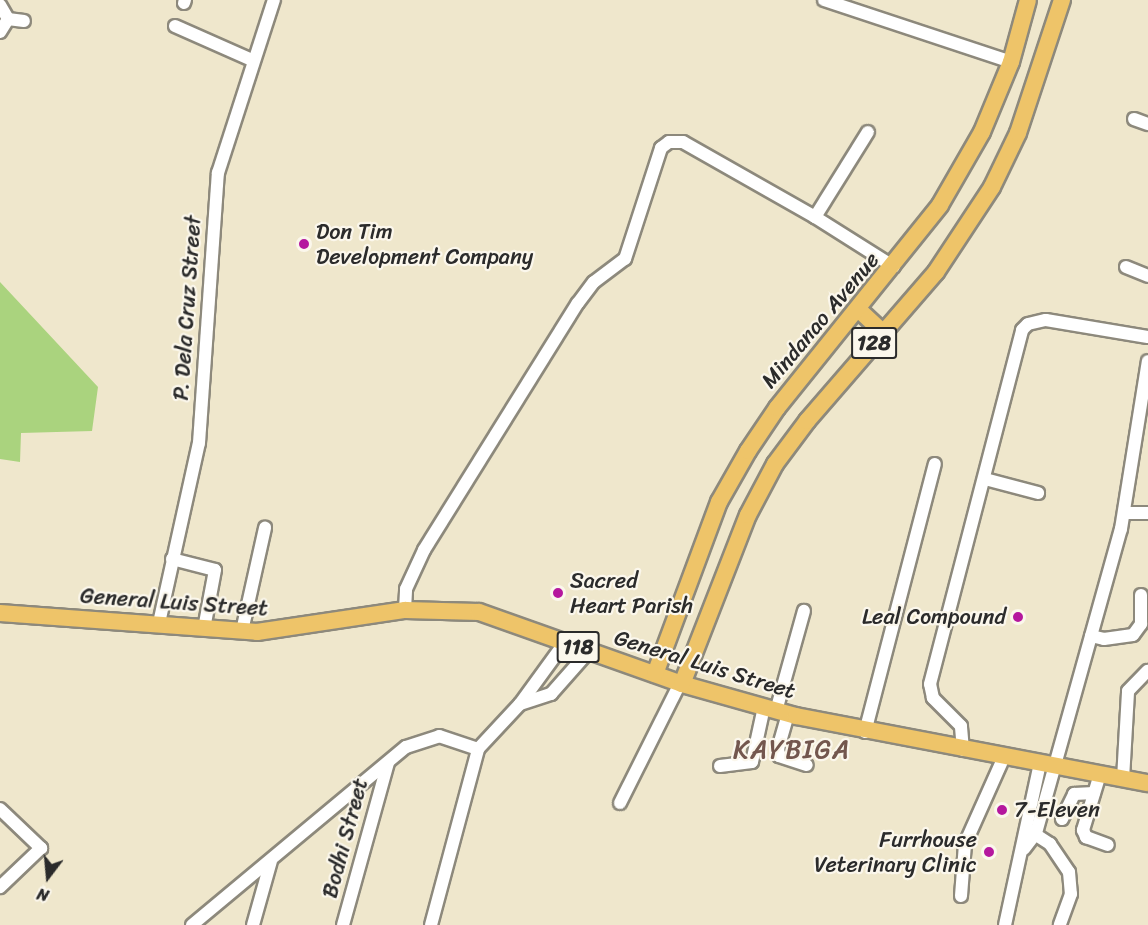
<!DOCTYPE html>
<html>
<head>
<meta charset="utf-8">
<style>
  body { margin:0 }
  #map { position:relative; width:1148px; height:925px; overflow:hidden; background:#efe7cc; font-family:Sriracha,sans-serif }
  div>[style] { position:absolute }
  .green>* { inset:0; background:#aad37e }
  .roads { filter:drop-shadow(2px 0 #8d897c) drop-shadow(-2px 0 #8d897c) drop-shadow(0 2px #8d897c) drop-shadow(0 -2px #8d897c) }
  .minor>* { height:12px; margin:-6px; padding:0 6px; transform-origin:6px; border-radius:6px; background:#fff }
  .major>* { height:16px; margin:-8px; padding:0 8px; transform-origin:8px; border-radius:8px; background:#eec469 }
  .dots>* { width:16px; height:16px; translate:-50% -50%; box-sizing:border-box; border:3px solid #fbf7ec; border-radius:50% }
  span { translate:-50% -50%; white-space:nowrap; text-align:center; line-height:1.15; -webkit-text-stroke:4.5px #fbf7ec; paint-order:stroke }
  .shield-label span { padding:2px 4px; background:#fbf7ec; border:2px solid; border-radius:4px; -webkit-text-stroke-width:0 }
  .shield-label { font-size:21px; color:#2b2b2b; font-weight:700 }
  .poi-label { font-size:22px; color:#2b2b2b }
  .left { translate:0 -50%; text-align:left }
  .right { translate:-100% -50%; text-align:right }
  .street-label { font-size:22px; color:#2b2b2b }
  .quarter-label { font-size:26px; color:#73574e; letter-spacing:1.5px }
  .north { position:absolute; left:18px; top:847px; width:60px; height:60px; -webkit-text-stroke:4px #fbf7ec; paint-order:stroke; rotate:196deg; font-size:16px; font-weight:700; line-height:24px; text-align:center; color:#2b2b2b }
  .north::after { content:''; display:block; margin:auto; width:21px; height:27px; background:#2b2b2b; clip-path:polygon(50% 0,100% 100%,50% 72%,0 100%) }
</style>
</head>
<body>
<div id="map">
  <div class="green">
    <div style="clip-path:polygon(0 282px,98px 387px,92px 431px,21px 433px,20px 462px,0 459px)"></div>
  </div>
  <div class="roads">
    <div class="minor">
      <div style="left:824px;top:0;width:197px;rotate:18.3deg"></div>
      <div style="left:184px;top:3px;width:3px;rotate:-72deg"></div>
      <div style="left:0;top:5px;width:16px;rotate:60deg"></div>
      <div style="left:8px;top:19px;width:16px;rotate:7deg"></div>
      <div style="left:175px;top:26px;width:84px;rotate:23.8deg"></div>
      <div style="left:0;top:32px;width:15px;rotate:-58deg"></div>
      <div style="left:1134px;top:119px;width:15px;rotate:20deg"></div>
      <div style="left:815px;top:217px;width:100px;rotate:-58.1deg"></div>
      <div style="left:1126px;top:267px;width:24px;rotate:22deg"></div>
      <div style="left:985px;top:479px;width:55px;rotate:14.8deg"></div>
      <div style="left:1124px;top:513px;width:24px"></div>
      <div style="left:172px;top:559px;width:44px;rotate:14.3deg"></div>
      <div style="left:215px;top:570px;width:60px;rotate:100.6deg"></div>
      <div style="left:405px;top:610px;width:21px;rotate:-87deg"></div>
      <div style="left:406px;top:589px;width:43px;rotate:-65.2deg"></div>
      <div style="left:424px;top:550px;width:291px;rotate:-58.1deg"></div>
      <div style="left:578px;top:303px;width:26px;rotate:-53deg"></div>
      <div style="left:594px;top:282px;width:39px;rotate:-37deg"></div>
      <div style="left:625px;top:259px;width:117px;rotate:-72deg"></div>
      <div style="left:661px;top:148px;width:10px;rotate:-37deg"></div>
      <div style="left:669px;top:142px;width:14px"></div>
      <div style="left:683px;top:142px;width:152px;rotate:29.6deg"></div>
      <div style="left:815px;top:217px;width:93px;rotate:32.3deg"></div>
      <div style="left:159px;top:623px;width:184px;rotate:-77.5deg"></div>
      <div style="left:199px;top:443px;width:271px;rotate:-86deg"></div>
      <div style="left:218px;top:173px;width:182px;rotate:-72.1deg"></div>
      <div style="left:242px;top:631px;width:106px;rotate:-77.4deg"></div>
      <div style="left:1091px;top:636px;width:13px;rotate:13deg"></div>
      <div style="left:1104px;top:639px;width:29px;rotate:-8deg"></div>
      <div style="left:1133px;top:635px;width:14px;rotate:-54deg"></div>
      <div style="left:1141px;top:624px;width:29px;rotate:-90deg"></div>
      <div style="left:520px;top:704px;width:33px;rotate:-18deg"></div>
      <div style="left:551px;top:694px;width:57px;rotate:-48.5deg"></div>
      <div style="left:776px;top:711px;width:104px;rotate:-74.4deg"></div>
      <div style="left:788px;top:714px;width:35px;rotate:106deg"></div>
      <div style="left:778px;top:748px;width:8px;rotate:83deg"></div>
      <div style="left:779px;top:756px;width:29px;rotate:18deg"></div>
      <div style="left:865px;top:732px;width:277px;rotate:-75.4deg"></div>
      <div style="left:963px;top:750px;width:24px;rotate:-95deg"></div>
      <div style="left:961px;top:726px;width:40px;rotate:-135deg"></div>
      <div style="left:933px;top:698px;width:14px;rotate:-102deg"></div>
      <div style="left:930px;top:684px;width:366px;rotate:-75.4deg"></div>
      <div style="left:1022px;top:330px;width:8px;rotate:-45deg"></div>
      <div style="left:1028px;top:324px;width:18px;rotate:-13deg"></div>
      <div style="left:1046px;top:320px;width:103px;rotate:9.5deg"></div>
      <div style="left:720px;top:766px;width:32px;rotate:-7deg"></div>
      <div style="left:752px;top:762px;width:56px;rotate:-77.7deg"></div>
      <div style="left:1100px;top:774px;width:59px;rotate:106.9deg"></div>
      <div style="left:1083px;top:830px;width:8px;rotate:67deg"></div>
      <div style="left:1086px;top:837px;width:23px;rotate:20deg"></div>
      <div style="left:1123px;top:779px;width:88px;rotate:-86.7deg"></div>
      <div style="left:1128px;top:691px;width:28px;rotate:-46deg"></div>
      <div style="left:620px;top:803px;width:134px;rotate:-63.4deg"></div>
      <div style="left:0;top:809px;width:57px;rotate:43.6deg"></div>
      <div style="left:41px;top:848px;width:57px;rotate:136.4deg"></div>
      <div style="left:1062px;top:819px;width:28px;rotate:-64deg"></div>
      <div style="left:1074px;top:794px;width:20px;rotate:-3deg"></div>
      <div style="left:1030px;top:831px;width:24px;rotate:33deg"></div>
      <div style="left:1050px;top:844px;width:34px;rotate:56deg"></div>
      <div style="left:1069px;top:872px;width:22px;rotate:85deg"></div>
      <div style="left:1071px;top:894px;width:33px;rotate:110deg"></div>
      <div style="left:1024px;top:849px;width:20px;rotate:-53deg"></div>
      <div style="left:1036px;top:833px;width:316px;rotate:-74.4deg"></div>
      <div style="left:1121px;top:529px;width:170px;rotate:-80.9deg"></div>
      <div style="left:961px;top:896px;width:52px;rotate:-85.6deg"></div>
      <div style="left:965px;top:844px;width:95px;rotate:-65.9deg"></div>
      <div style="left:192px;top:925px;width:278px;rotate:-39.8deg"></div>
      <div style="left:406px;top:747px;width:35px;rotate:-18deg"></div>
      <div style="left:439px;top:736px;width:41px;rotate:18.4deg"></div>
      <div style="left:253px;top:925px;width:66px;rotate:-74.3deg"></div>
      <div style="left:343px;top:925px;width:168px;rotate:-74.5deg"></div>
      <div style="left:431px;top:925px;width:182px;rotate:-75deg"></div>
      <div style="left:478px;top:749px;width:62px;rotate:-47deg"></div>
      <div style="left:520px;top:704px;width:77px;rotate:-54deg"></div>
      <div style="left:1005px;top:925px;width:166px;rotate:-77.8deg"></div>
    </div>
    <div class="major">
      <div style="left:859px;top:310px;width:33px;rotate:43deg"></div>
      <div style="left:0;top:613px;width:258px;rotate:4.2deg"></div>
      <div style="left:257px;top:632px;width:150px;rotate:-8.5deg"></div>
      <div style="left:405px;top:610px;width:74px;rotate:1.5deg"></div>
      <div style="left:479px;top:612px;width:215px;rotate:19.5deg"></div>
      <div style="left:682px;top:684px;width:118px;rotate:15.7deg"></div>
      <div style="left:796px;top:716px;width:358px;rotate:10.8deg"></div>
      <div style="left:655px;top:674px;width:184px;rotate:-69.6deg"></div>
      <div style="left:719px;top:502px;width:59px;rotate:-60.4deg"></div>
      <div style="left:748px;top:451px;width:52px;rotate:-56deg"></div>
      <div style="left:777px;top:408px;width:260px;rotate:-51.2deg"></div>
      <div style="left:940px;top:205px;width:84px;rotate:-60.1deg"></div>
      <div style="left:982px;top:132px;width:76px;rotate:-67.5deg"></div>
      <div style="left:1011px;top:62px;width:64px;rotate:-74.7deg"></div>
      <div style="left:682px;top:684px;width:181px;rotate:-68.7deg"></div>
      <div style="left:748px;top:515px;width:58px;rotate:-62.1deg"></div>
      <div style="left:775px;top:464px;width:54px;rotate:-53.3deg"></div>
      <div style="left:807px;top:421px;width:197px;rotate:-49.1deg"></div>
      <div style="left:936px;top:272px;width:102px;rotate:-56.6deg"></div>
      <div style="left:992px;top:187px;width:60px;rotate:-64.3deg"></div>
      <div style="left:1018px;top:133px;width:140px;rotate:-71.7deg"></div>
    </div>
  </div>
  <div class="dots">
    <div style="left:304px;top:244px;background:#b5179e"></div>
    <div style="left:558px;top:593px;background:#b5179e"></div>
    <div style="left:1018px;top:617px;background:#b5179e"></div>
    <div style="left:1002px;top:810px;background:#b5179e"></div>
    <div style="left:989px;top:852px;background:#b5179e"></div>
  </div>
  <div class="shield-label">
    <span style="left:874px;top:343px">128</span>
    <span style="left:578px;top:647px">118</span>
  </div>
  <div class="poi-label">
    <span class="left" style="left:316px;top:244px">Don Tim<br>Development Company</span>
    <span class="left" style="left:570px;top:593px">Sacred<br>Heart Parish</span>
    <span class="right" style="left:1006px;top:617px">Leal Compound</span>
    <span class="left" style="left:1014px;top:810px">7-Eleven</span>
    <span class="right" style="left:977px;top:852px">Furrhouse<br>Veterinary Clinic</span>
  </div>
  <div class="street-label">
    <span style="left:187px;top:308px;rotate:-86deg">P. Dela Cruz Street</span>
    <span style="left:820px;top:320px;rotate:-50deg">Mindanao Avenue</span>
    <span style="left:174px;top:602px;rotate:4deg">General Luis Street</span>
    <span style="left:705px;top:664px;rotate:17deg">General Luis Street</span>
    <span style="left:345px;top:838px;rotate:-75deg">Bodhi Street</span>
  </div>
  <div class="quarter-label">
    <span style="left:792px;top:750px">KAYBIGA</span>
  </div>
  <div class="north">N</div>
</div>
</body>
</html>
